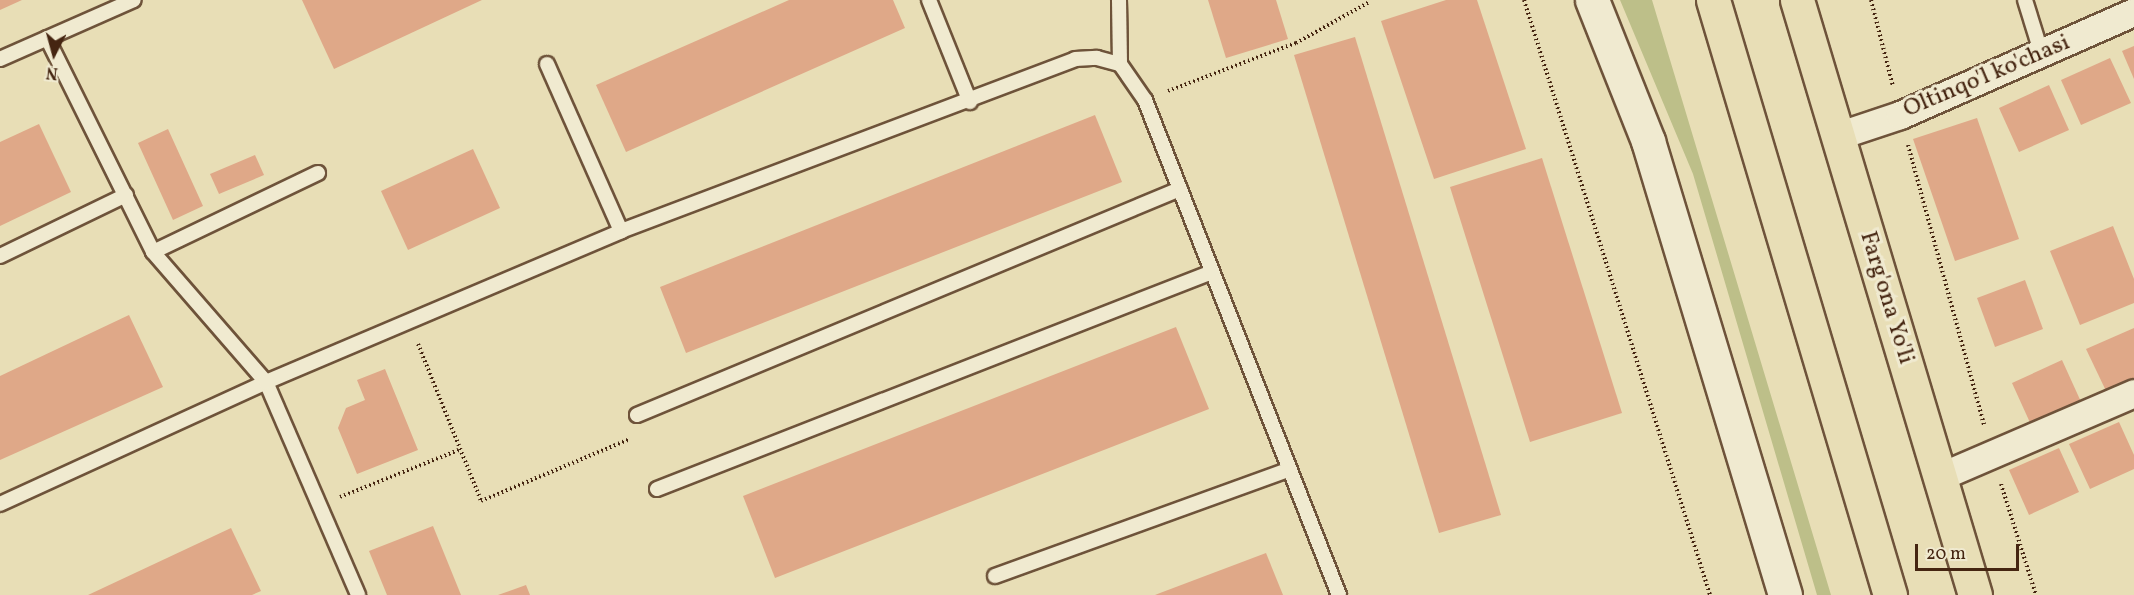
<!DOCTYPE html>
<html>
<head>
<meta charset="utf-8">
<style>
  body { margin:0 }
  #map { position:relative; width:2134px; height:595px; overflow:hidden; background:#e8deb6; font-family:Vollkorn,serif }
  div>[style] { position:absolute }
  .green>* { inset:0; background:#bdbf89 }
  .building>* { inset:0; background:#dfa888 }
  .path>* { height:4px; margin-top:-2px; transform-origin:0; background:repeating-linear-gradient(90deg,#452511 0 1.5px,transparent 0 4.5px) }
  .roads { filter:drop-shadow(2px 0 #6e533a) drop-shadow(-2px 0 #6e533a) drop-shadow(0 2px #6e533a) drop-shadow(0 -2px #6e533a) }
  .service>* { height:14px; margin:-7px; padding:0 7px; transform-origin:7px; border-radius:7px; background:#f0ead0 }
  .minor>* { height:27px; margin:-13.5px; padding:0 13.5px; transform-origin:13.5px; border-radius:13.5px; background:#f0ead0 }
  .secondary>* { height:33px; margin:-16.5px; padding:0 16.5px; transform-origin:16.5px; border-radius:16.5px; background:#f0ead0 }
  .primary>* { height:33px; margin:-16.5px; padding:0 16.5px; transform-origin:16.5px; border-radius:16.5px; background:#e8deb6 }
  span { translate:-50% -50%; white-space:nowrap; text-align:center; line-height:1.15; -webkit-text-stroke:6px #f0ead0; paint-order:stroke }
  .street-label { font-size:24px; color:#452511 }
  .north { position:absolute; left:24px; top:24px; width:60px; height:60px; -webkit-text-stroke:4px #f0ead0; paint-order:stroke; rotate:186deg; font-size:16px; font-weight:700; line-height:24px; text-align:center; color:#452511 }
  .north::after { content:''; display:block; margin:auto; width:21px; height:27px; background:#452511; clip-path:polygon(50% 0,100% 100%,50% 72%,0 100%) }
  .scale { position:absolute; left:1915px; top:544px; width:104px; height:27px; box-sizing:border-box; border:3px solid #452511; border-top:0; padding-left:8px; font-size:18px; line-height:21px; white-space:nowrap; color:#452511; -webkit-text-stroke:4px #f0ead0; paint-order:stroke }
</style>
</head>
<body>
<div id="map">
  <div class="green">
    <div style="clip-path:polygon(1620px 0,1652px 0,1831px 595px,1817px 595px,1693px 174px)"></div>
  </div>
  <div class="building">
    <div style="clip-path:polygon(0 0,22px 0,0 10px)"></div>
    <div style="clip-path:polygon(302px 0,482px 0,334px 69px)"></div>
    <div style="clip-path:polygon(789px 0,893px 0,905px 28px,626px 152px,596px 85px)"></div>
    <div style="clip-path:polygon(1208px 0,1276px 0,1288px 39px,1226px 58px)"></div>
    <div style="clip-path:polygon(1446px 0,1477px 0,1526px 149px,1434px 179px,1381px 21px)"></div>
    <div style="clip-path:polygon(1355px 37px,1501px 515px,1439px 533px,1294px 55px)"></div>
    <div style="clip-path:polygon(2134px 46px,2134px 79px,2122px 51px)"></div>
    <div style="clip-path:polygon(2110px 58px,2131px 103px,2081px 125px,2061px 80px)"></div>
    <div style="clip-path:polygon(2049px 85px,2069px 130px,2019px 152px,1999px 108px)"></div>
    <div style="clip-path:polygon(1095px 115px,1122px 182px,686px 353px,660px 287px)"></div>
    <div style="clip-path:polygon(1977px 118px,2019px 239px,1955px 261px,1913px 139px)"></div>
    <div style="clip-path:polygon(39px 124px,71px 192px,0 226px,0 142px)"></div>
    <div style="clip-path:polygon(168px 129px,203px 206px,173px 220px,138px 143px)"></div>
    <div style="clip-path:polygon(473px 149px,500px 208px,408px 250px,381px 191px)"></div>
    <div style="clip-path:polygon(255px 155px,264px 175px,219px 194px,210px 174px)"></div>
    <div style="clip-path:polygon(1542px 158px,1622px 413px,1530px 442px,1450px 187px)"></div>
    <div style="clip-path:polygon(2113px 226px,2134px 279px,2134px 303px,2080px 325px,2050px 251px)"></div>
    <div style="clip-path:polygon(2025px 280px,2043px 329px,1995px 347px,1977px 298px)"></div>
    <div style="clip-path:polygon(129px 315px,163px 387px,0 460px,0 376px)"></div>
    <div style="clip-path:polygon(1176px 327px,1209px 409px,775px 578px,743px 496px)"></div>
    <div style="clip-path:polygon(2134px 328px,2134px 381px,2107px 393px,2086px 349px)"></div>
    <div style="clip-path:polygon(2062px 360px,2082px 404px,2032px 427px,2012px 383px)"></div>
    <div style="clip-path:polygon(385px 369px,418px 450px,357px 474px,338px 428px,346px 408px,365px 400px,357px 380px)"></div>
    <div style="clip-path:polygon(2119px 422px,2134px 455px,2134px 469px,2090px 489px,2069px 444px)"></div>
    <div style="clip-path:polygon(2059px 448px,2079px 492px,2029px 515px,2009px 470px)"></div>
    <div style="clip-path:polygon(433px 526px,461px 595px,387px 595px,369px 551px)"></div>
    <div style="clip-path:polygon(231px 528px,261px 591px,252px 595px,88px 595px)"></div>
    <div style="clip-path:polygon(1266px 553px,1283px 595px,1155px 595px,1160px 593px)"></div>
    <div style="clip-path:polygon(526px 585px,530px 595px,498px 595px)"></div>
  </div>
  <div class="path">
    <div style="left:1524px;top:0;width:623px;rotate:72.64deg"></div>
    <div style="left:1871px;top:0;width:89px;rotate:75.7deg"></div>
    <div style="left:1168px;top:91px;width:137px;rotate:-20.6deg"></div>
    <div style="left:1296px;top:43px;width:84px;rotate:-29.3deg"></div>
    <div style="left:1908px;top:145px;width:290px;rotate:74.8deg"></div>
    <div style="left:418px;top:344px;width:169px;rotate:68.1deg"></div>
    <div style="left:481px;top:501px;width:161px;rotate:-22.6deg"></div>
    <div style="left:2001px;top:484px;width:116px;rotate:72.5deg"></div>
    <div style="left:340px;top:497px;width:128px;rotate:-21.6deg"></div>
  </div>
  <div class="roads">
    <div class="service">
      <div style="left:929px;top:0;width:110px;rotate:68.1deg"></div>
      <div style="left:1119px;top:0;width:64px;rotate:89.1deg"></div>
      <div style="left:2025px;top:0;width:58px;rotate:72.8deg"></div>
      <div style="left:47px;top:38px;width:239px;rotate:63.6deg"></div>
      <div style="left:153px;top:252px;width:172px;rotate:49deg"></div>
      <div style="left:266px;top:382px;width:232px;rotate:66.6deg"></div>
      <div style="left:0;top:59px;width:146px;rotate:-23.8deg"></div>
      <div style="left:547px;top:64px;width:183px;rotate:66.1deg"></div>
      <div style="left:153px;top:252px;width:183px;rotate:-25.6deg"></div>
      <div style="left:0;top:256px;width:140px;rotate:-25.8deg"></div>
      <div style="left:637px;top:415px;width:588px;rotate:-22.6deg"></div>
      <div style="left:657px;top:489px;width:596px;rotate:-21.36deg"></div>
      <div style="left:0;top:504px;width:293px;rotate:-24.6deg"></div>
      <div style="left:266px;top:382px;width:386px;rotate:-23deg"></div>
      <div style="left:621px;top:231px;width:485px;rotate:-20.7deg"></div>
      <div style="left:1075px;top:59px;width:22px;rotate:-3deg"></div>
      <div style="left:1097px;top:58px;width:24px;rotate:15deg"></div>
      <div style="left:1120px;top:64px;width:44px;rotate:55.2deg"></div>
      <div style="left:1145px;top:100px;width:532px;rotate:68.6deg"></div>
      <div style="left:995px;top:576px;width:312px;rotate:-19.9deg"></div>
    </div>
    <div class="minor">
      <div style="left:1837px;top:136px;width:66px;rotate:-18.4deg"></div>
      <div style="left:1900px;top:115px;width:256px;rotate:-23.8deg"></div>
      <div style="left:1939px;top:477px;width:212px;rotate:-23.3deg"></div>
    </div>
    <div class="secondary">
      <div style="left:1592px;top:0;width:152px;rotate:68.3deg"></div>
      <div style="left:1648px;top:141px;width:474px;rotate:73.2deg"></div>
    </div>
    <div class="primary">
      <div style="left:1713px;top:0;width:621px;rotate:73.43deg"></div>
      <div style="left:1797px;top:0;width:621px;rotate:73.34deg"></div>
    </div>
  </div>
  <div class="street-label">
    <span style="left:1987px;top:77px;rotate:-23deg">Oltinqo'l ko'chasi</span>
    <span style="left:1886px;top:298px;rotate:73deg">Farg'ona Yo'li</span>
  </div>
  <div class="north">N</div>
  <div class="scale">20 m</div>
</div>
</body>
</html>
